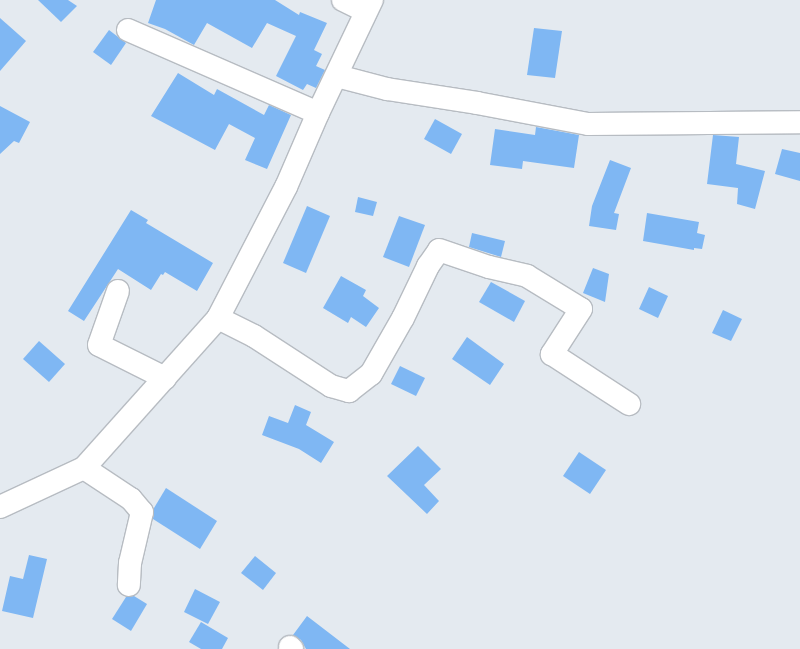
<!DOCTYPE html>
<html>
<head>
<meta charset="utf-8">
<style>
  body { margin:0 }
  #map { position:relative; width:800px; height:649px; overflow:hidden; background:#e4eaf0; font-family:Rubik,sans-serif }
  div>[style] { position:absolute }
  .building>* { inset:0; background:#7fb7f3 }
  .roads { filter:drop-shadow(1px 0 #b7bcc2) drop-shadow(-1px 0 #b7bcc2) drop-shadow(0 1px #b7bcc2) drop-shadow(0 -1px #b7bcc2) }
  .street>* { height:22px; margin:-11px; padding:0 11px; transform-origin:11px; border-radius:11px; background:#fff }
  span { translate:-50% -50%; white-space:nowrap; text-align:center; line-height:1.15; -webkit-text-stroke:3px #f1f7fd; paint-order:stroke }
</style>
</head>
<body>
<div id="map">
  <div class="building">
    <div style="clip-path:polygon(38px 0,68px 0,77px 6px,61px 22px)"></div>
    <div style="clip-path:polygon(156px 0,275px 0,299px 15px,300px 12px,327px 23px,314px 50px,322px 54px,316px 66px,325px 70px,316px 88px,307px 84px,303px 90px,276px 76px,296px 36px,267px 23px,252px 48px,207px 23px,194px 45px,165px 29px,148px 23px)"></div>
    <div style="clip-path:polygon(0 18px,26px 41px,0 71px)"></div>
    <div style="clip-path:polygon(534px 28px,562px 31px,555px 78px,527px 75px)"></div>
    <div style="clip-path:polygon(109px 30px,126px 43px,111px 65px,93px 52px)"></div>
    <div style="clip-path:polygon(178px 73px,214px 95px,217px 89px,264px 115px,269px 105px,291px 115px,267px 169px,245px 160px,255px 138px,229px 124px,215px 150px,151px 116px)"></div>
    <div style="clip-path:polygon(0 106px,30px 122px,19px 143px,14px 141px,0 154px)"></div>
    <div style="clip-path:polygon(435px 119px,462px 134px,451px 154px,424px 139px)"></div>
    <div style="clip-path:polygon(536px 127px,579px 135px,574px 168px,523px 161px,522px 169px,490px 165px,495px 129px,535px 135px)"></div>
    <div style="clip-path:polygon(713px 135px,739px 137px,736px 164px,765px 171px,755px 209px,737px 204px,738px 188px,707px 184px)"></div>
    <div style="clip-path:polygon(782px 149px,800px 153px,800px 181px,775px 174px)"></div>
    <div style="clip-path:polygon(610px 160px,631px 168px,614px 213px,619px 214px,616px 230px,589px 226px,592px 206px)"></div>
    <div style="clip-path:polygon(358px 197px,377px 202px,373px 216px,355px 212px)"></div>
    <div style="clip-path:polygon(307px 206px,330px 216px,306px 273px,283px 263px)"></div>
    <div style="clip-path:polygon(131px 210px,148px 220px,146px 223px,213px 263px,197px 291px,165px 272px,163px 275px,161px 274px,151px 290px,118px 269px,84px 321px,68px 311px)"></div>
    <div style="clip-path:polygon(647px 213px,699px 222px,697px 233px,705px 235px,702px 249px,694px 248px,694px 250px,643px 241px)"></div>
    <div style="clip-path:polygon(399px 216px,425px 225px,409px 267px,383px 257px)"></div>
    <div style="clip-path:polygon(472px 233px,505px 241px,501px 257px,469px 247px)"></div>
    <div style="clip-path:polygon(593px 268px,609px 274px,605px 302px,583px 293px)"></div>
    <div style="clip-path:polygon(341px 276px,366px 290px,363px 296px,379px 308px,366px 327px,351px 317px,348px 323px,323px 308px)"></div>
    <div style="clip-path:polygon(491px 282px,525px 301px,514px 322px,479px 302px)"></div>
    <div style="clip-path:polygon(649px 287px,668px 296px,658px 318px,639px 309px)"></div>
    <div style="clip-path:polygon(723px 310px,742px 319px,731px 341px,712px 333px)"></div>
    <div style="clip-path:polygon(467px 337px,504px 364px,490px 385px,452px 359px)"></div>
    <div style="clip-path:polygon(39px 341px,65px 364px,49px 382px,23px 359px)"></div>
    <div style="clip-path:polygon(400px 366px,425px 378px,416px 396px,391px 384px)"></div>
    <div style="clip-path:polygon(295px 405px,311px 412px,306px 425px,334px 442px,321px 463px,299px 449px,262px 435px,269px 416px,288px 423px)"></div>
    <div style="clip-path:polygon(418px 446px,441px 469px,424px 485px,439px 501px,427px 514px,387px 476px)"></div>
    <div style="clip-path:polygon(579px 452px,606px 470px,590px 494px,563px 476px)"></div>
    <div style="clip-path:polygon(166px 488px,217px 521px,200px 549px,153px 519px,154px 508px)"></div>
    <div style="clip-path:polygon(29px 555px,47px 559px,33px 618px,2px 611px,10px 576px,23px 579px)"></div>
    <div style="clip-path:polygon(255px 556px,276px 573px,263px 590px,241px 573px)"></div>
    <div style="clip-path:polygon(195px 589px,220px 602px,208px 624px,184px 612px)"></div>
    <div style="clip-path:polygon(134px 596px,147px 604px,131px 631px,112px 619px,126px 597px)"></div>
    <div style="clip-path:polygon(307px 616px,350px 649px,306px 649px,301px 640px,293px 635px)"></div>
    <div style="clip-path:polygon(201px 622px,228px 638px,222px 649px,201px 649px,189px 642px)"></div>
  </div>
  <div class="roads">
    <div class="street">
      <div style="left:343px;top:0;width:25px;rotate:26deg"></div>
      <div style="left:128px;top:30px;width:207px;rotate:23.6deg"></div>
      <div style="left:337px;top:76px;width:52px;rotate:14.6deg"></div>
      <div style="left:387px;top:89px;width:91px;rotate:8.8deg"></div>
      <div style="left:477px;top:103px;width:113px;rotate:10.7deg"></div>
      <div style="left:588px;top:124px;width:212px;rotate:-0.5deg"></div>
      <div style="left:118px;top:291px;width:57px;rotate:109.4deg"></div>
      <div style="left:99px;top:345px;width:74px;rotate:26.6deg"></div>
      <div style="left:218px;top:318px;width:40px;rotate:26.6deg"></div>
      <div style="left:254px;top:336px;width:92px;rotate:33deg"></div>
      <div style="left:331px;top:386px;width:19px;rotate:16deg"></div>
      <div style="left:349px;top:391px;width:28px;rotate:-38deg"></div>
      <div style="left:371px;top:374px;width:64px;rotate:-60.3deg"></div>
      <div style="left:403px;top:318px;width:58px;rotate:-64.3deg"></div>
      <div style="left:428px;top:266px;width:19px;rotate:-55deg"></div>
      <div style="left:439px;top:250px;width:53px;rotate:18.8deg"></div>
      <div style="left:489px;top:267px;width:39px;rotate:13deg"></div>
      <div style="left:527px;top:276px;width:63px;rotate:31.4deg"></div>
      <div style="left:581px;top:309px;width:54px;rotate:122.8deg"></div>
      <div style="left:552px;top:354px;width:92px;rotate:33deg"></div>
      <div style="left:84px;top:468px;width:56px;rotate:33.4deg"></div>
      <div style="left:131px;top:499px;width:17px;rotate:50deg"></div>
      <div style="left:142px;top:512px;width:52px;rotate:103.2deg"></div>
      <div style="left:130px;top:563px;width:22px;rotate:93deg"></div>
      <div style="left:0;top:507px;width:93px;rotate:-24.9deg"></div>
      <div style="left:84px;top:468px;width:201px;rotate:-48.2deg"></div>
      <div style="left:218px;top:318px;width:148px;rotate:-62.6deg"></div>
      <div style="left:286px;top:187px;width:81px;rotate:-66.6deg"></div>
      <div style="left:318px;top:113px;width:125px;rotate:-64.5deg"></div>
      <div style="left:290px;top:647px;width:3px;rotate:45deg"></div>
    </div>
  </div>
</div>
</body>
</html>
